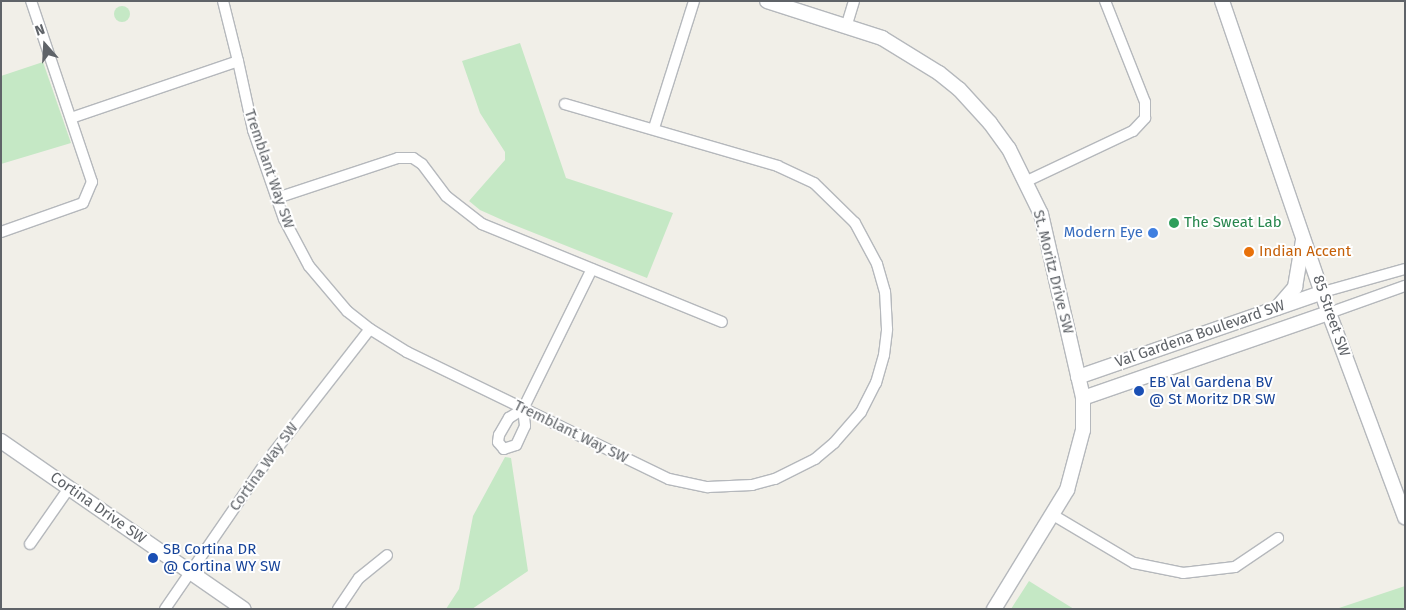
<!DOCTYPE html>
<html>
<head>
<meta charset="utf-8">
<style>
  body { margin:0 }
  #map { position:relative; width:1406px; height:610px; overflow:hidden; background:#f1efe8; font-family:"Fira Sans",sans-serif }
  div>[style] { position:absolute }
  .green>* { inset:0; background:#c5e8c5 }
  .round { border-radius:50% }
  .roads { filter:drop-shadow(1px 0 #b5b8bc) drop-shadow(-1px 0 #b5b8bc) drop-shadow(0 1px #b5b8bc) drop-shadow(0 -1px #b5b8bc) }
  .street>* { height:10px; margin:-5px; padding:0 5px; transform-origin:5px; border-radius:5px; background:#fff }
  .secondary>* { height:14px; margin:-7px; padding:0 7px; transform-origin:7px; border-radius:7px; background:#fff }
  .dots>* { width:14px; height:14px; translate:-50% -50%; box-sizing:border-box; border:2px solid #fff; border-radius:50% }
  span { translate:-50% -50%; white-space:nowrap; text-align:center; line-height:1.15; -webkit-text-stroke:4px #fff; paint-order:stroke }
  .street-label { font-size:15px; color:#5f6368 }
  .leisure-label { font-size:15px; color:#27864d }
  .left { translate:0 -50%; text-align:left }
  .shop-label { font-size:15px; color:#366cbe }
  .right { translate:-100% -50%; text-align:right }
  .food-label { font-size:15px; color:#c56008 }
  .transit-label { font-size:15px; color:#164399 }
  .frame { position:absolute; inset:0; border:2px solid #5f6368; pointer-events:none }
  .north { position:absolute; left:20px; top:20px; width:50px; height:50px; -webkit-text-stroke:4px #fff; paint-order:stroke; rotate:341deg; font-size:14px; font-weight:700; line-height:20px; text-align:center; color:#5f6368 }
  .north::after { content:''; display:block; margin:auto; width:18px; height:22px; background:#5f6368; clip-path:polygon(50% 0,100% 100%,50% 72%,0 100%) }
</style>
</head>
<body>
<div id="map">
  <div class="green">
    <div class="round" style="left:114px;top:6px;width:16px;height:16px"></div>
    <div style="clip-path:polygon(520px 43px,566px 178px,673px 213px,647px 278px,509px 223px,480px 210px,469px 201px,505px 160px,505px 152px,480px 113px,462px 61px)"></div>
    <div style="clip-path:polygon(43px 62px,71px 143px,1px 164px,1px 76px)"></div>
    <div style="clip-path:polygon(505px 457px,511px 458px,528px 571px,472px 609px,446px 609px,459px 589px,473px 516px)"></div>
    <div style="clip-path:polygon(1029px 581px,1069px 606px,1074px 609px,1011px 609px)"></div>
    <div style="clip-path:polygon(1405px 586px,1405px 609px,1336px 609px)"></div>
  </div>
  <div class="roads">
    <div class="street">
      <div style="left:223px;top:1px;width:62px;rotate:76deg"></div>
      <div style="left:847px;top:24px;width:24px;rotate:-73deg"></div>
      <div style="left:71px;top:118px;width:176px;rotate:-18.8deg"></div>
      <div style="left:238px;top:61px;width:71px;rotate:77.7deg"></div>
      <div style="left:253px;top:130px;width:94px;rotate:70.8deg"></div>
      <div style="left:284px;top:219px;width:53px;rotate:62deg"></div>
      <div style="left:309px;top:266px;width:59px;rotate:49.8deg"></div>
      <div style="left:347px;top:311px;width:29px;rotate:38deg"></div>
      <div style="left:370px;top:329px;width:44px;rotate:31.9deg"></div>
      <div style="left:407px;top:352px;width:291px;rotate:25.9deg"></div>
      <div style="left:669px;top:479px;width:40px;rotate:12deg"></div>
      <div style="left:708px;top:487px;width:44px;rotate:-2.6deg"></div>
      <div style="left:752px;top:485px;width:24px;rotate:-15deg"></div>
      <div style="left:775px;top:479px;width:45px;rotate:-26.6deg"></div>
      <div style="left:815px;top:459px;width:25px;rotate:-40deg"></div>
      <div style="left:834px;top:443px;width:41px;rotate:-48.9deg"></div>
      <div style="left:861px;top:412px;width:33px;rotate:-63deg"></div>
      <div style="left:876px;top:383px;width:29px;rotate:-74deg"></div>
      <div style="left:884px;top:355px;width:26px;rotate:-83deg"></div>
      <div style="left:887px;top:329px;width:37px;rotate:-93deg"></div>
      <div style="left:885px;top:292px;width:29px;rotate:-106deg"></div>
      <div style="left:877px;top:264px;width:47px;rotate:-118.2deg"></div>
      <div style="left:855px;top:223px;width:57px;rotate:-135.7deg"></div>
      <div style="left:814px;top:183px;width:40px;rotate:-155deg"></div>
      <div style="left:778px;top:166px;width:222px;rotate:-163.8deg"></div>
      <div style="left:654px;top:128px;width:133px;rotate:-72.5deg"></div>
      <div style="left:1027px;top:181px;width:117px;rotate:-25.3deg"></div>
      <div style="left:1133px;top:131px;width:18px;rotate:-47deg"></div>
      <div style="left:1145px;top:118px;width:16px;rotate:-90deg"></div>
      <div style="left:1145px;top:102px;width:109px;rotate:-111.6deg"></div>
      <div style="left:277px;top:198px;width:127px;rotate:-18.3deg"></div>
      <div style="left:398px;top:158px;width:15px"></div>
      <div style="left:413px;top:158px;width:11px;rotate:34deg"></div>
      <div style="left:422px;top:164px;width:40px;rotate:53deg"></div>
      <div style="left:446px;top:196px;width:46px;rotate:37.9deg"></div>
      <div style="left:482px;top:224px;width:259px;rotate:22.2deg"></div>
      <div style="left:1px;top:232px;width:87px;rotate:-19.5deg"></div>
      <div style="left:83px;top:203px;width:23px;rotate:-67deg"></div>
      <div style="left:92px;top:182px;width:191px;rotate:-108.6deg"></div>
      <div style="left:1323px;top:292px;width:85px;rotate:-15.7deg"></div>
      <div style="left:1329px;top:313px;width:81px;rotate:-19.6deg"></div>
      <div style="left:523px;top:409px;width:156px;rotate:-63.8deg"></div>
      <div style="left:523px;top:409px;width:17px;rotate:83deg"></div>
      <div style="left:525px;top:426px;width:21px;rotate:115deg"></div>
      <div style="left:516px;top:445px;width:13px;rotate:162deg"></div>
      <div style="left:504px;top:449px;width:9px;rotate:-131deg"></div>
      <div style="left:498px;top:442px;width:7px;rotate:-82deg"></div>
      <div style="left:499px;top:435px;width:20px;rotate:-60deg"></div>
      <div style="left:509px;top:418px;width:17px;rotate:-33deg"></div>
      <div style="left:1053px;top:515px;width:94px;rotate:30.7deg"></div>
      <div style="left:1134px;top:563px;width:50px;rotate:11.5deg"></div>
      <div style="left:1183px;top:573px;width:52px;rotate:-6.6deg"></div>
      <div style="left:1235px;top:567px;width:52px;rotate:-34deg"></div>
      <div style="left:30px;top:544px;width:68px;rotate:-55.1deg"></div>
      <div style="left:165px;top:609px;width:175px;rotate:-55.5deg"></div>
      <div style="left:264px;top:465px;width:172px;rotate:-52.1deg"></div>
      <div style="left:338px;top:609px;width:37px;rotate:-56deg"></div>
      <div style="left:359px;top:578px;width:36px;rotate:-39deg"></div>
    </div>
    <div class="secondary">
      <div style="left:767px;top:1px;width:121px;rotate:17.8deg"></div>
      <div style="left:882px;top:38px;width:67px;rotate:31.6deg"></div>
      <div style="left:939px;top:73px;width:26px;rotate:39deg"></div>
      <div style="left:959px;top:89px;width:46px;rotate:47.6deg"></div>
      <div style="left:990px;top:123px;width:32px;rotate:54deg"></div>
      <div style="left:1009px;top:149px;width:72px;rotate:63.8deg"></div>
      <div style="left:1041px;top:214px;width:189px;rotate:77.1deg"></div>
      <div style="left:1083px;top:398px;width:32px;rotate:90deg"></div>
      <div style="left:1083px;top:430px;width:62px;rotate:104.9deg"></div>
      <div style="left:1067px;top:490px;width:140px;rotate:121.5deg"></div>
      <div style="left:1222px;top:1px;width:330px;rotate:71.1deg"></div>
      <div style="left:1329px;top:313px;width:218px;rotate:69.6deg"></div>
      <div style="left:1277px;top:308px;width:28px;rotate:-49deg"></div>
      <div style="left:1295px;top:287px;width:48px;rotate:-80.3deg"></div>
      <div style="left:1078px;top:377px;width:259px;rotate:-19.1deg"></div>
      <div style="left:1083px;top:398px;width:260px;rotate:-19.1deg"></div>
      <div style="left:1px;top:441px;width:295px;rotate:34.7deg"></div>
    </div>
  </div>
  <div class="dots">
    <div style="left:1174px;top:223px;background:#2e9e5b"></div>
    <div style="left:1153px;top:233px;background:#3f7fe0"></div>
    <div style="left:1249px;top:252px;background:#e8710a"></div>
    <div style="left:1139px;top:391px;background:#1a4fb4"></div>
    <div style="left:153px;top:558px;background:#1a4fb4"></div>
  </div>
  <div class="street-label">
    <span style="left:269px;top:169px;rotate:71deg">Tremblant Way SW</span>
    <span style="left:1053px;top:272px;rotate:76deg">St. Moritz Drive SW</span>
    <span style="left:1331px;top:316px;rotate:71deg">85 Street SW</span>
    <span style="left:1200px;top:334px;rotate:-19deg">Val Gardena Boulevard SW</span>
    <span style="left:571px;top:432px;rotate:26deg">Tremblant Way SW</span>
    <span style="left:264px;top:467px;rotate:-54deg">Cortina Way SW</span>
    <span style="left:98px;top:508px;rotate:35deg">Cortina Drive SW</span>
  </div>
  <div class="leisure-label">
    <span class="left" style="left:1184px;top:223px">The Sweat Lab</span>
  </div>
  <div class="shop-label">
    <span class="right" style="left:1143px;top:233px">Modern Eye</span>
  </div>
  <div class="food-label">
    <span class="left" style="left:1259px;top:252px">Indian Accent</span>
  </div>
  <div class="transit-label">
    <span class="left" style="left:1149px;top:391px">EB Val Gardena BV<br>@ St Moritz DR SW</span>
    <span class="left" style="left:163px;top:558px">SB Cortina DR<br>@ Cortina WY SW</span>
  </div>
  <div class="frame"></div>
  <div class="north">N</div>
</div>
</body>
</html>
